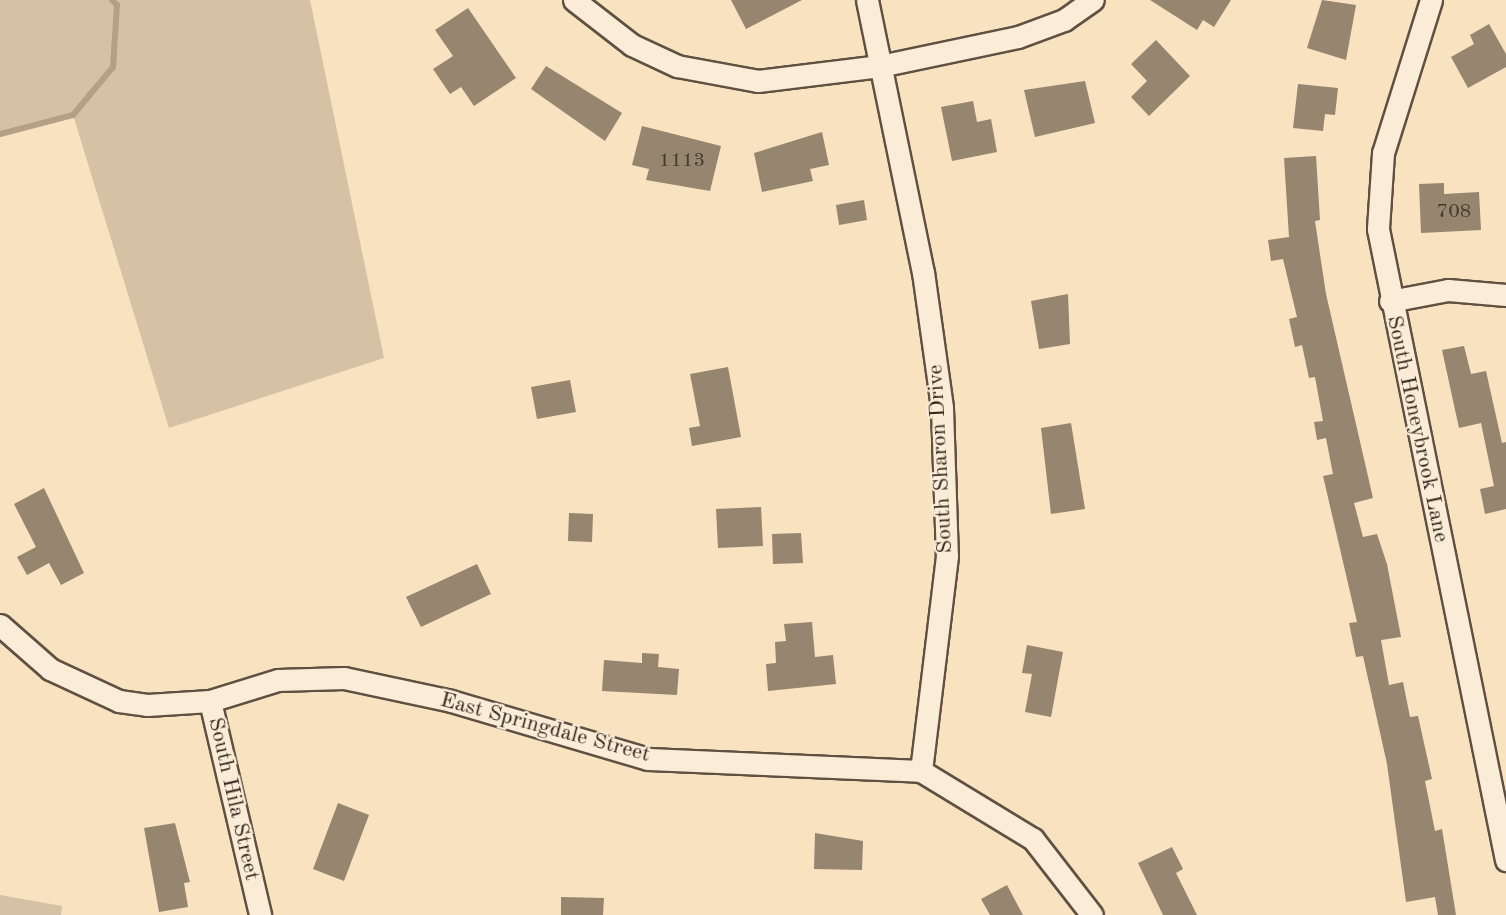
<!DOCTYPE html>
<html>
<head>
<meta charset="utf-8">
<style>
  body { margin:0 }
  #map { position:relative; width:1506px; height:915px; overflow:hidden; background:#f8e2c0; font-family:"Old Standard TT",serif }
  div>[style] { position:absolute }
  .green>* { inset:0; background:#d5c1a3 }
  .stream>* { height:6px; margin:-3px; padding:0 3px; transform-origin:3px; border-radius:3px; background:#b3a087 }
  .building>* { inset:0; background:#96856f }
  .roads { filter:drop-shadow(2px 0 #5f5142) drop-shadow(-2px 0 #5f5142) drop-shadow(0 2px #5f5142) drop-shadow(0 -2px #5f5142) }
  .minor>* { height:21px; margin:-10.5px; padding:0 10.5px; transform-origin:10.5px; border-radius:10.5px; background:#faecd6 }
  span { translate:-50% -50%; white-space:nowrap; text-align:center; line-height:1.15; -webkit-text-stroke:4.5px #faecd6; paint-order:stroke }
  .number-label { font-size:20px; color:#463a2e }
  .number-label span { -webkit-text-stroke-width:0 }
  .street-label { font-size:22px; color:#2c2118 }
</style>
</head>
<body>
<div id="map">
  <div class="green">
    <div style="clip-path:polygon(0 0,310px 0,384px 358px,169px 428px,73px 115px,0 133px)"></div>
    <div style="clip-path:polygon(0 895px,62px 906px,61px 915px,0 915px)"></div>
  </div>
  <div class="stream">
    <div style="left:0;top:134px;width:75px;rotate:-14.6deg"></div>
    <div style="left:73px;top:115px;width:62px;rotate:-50.2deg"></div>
    <div style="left:113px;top:67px;width:62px;rotate:-86.3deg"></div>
    <div style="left:117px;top:5px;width:7px;rotate:-135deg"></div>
  </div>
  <div class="building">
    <div style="clip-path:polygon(731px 0,802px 0,746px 29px)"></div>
    <div style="clip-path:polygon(1150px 0,1231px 0,1214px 27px,1203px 20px,1197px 30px)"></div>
    <div style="clip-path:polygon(1322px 0,1356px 5px,1346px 60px,1307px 48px)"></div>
    <div style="clip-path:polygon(468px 8px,516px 78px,474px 106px,461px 87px,450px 94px,433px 69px,453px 56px,435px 30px)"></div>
    <div style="clip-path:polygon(1489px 24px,1506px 54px,1506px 67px,1468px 88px,1451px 57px,1474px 44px,1470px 35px)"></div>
    <div style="clip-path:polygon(1156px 40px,1190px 76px,1149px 116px,1131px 97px,1147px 81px,1131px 64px)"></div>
    <div style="clip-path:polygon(546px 66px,622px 113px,605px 141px,531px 89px)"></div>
    <div style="clip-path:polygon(1085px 81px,1095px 123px,1035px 137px,1024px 90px)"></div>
    <div style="clip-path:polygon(1298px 84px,1338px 88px,1335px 115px,1325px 114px,1323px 131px,1293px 128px)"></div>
    <div style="clip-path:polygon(973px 101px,977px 122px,991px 119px,997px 152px,952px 161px,941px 107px)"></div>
    <div style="clip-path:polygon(642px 126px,721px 146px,710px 191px,646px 180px,649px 169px,632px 165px)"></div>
    <div style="clip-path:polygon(822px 132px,829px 165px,810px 169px,813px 181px,762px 192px,754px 153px)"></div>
    <div style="clip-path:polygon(1316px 156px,1320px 220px,1315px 221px,1326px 294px,1373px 498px,1354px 503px,1363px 537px,1377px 534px,1387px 564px,1401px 637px,1381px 640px,1389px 685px,1403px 682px,1410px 717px,1418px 716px,1432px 779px,1425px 781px,1435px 831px,1442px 829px,1456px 915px,1438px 915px,1435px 897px,1406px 902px,1387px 764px,1363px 656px,1356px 657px,1349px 623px,1357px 622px,1323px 476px,1333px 474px,1326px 438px,1317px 440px,1314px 422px,1323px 421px,1315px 377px,1309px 378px,1302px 345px,1295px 347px,1289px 319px,1297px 317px,1283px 259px,1271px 261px,1268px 240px,1289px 237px,1284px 158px)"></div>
    <div style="clip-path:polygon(1444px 183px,1444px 194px,1479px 192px,1481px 230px,1421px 233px,1419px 184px)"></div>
    <div style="clip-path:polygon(864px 200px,867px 220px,839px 225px,836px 205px)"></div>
    <div style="clip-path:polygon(1068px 294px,1070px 344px,1039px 349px,1031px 301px)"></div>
    <div style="clip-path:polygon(1464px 346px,1471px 374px,1486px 371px,1502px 443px,1506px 442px,1506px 509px,1485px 514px,1480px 489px,1494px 486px,1481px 423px,1459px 428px,1442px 350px)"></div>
    <div style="clip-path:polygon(728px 367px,741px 437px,692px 446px,689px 428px,700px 426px,690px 374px)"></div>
    <div style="clip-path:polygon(570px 380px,576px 412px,537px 419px,531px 387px)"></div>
    <div style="clip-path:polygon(1071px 423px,1085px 509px,1051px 514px,1041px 428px)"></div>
    <div style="clip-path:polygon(44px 488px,84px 573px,61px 585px,49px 563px,27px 575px,17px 557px,36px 547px,14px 504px)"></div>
    <div style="clip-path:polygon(761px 507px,763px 546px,718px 548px,716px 509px)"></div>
    <div style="clip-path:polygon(569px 513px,593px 514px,592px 542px,568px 541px)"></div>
    <div style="clip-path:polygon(801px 533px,803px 563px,773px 564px,772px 534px)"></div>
    <div style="clip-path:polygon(477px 564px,491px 594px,421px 627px,406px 597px)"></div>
    <div style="clip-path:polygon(812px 622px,815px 657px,833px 655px,836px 684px,768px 691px,766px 664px,776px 663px,775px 642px,786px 641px,784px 624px)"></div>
    <div style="clip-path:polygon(1027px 645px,1063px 652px,1051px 717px,1025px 712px,1032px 674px,1022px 673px)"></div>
    <div style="clip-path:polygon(642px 653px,659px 654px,658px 667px,679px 669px,677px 695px,602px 691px,604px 660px,642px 663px)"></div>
    <div style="clip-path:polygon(338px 803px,369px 815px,344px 881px,313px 869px)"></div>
    <div style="clip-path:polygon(175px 823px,190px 882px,184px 883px,188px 907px,159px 912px,144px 828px)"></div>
    <div style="clip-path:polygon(815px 833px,863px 841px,862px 870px,814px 869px)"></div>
    <div style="clip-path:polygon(1172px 847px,1183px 869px,1176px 873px,1197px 915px,1163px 915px,1138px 863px)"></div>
    <div style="clip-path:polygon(1007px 885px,1023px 915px,990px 915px,981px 899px)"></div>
    <div style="clip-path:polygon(561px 897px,604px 898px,603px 915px,561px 915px)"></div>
  </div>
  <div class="roads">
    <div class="minor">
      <div style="left:574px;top:0;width:73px;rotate:37.8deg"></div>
      <div style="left:632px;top:45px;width:50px;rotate:25deg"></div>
      <div style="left:677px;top:66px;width:82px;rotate:10.5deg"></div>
      <div style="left:758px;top:81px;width:123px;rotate:-7deg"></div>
      <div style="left:880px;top:66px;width:141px;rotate:-11.9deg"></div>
      <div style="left:1018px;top:37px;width:49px;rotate:-20.3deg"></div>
      <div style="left:1064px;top:20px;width:35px;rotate:-35deg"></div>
      <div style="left:867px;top:0;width:278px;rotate:78.4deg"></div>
      <div style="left:923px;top:272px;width:137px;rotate:82deg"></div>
      <div style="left:942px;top:408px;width:148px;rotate:88.1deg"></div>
      <div style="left:947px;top:556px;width:217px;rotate:96.9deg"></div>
      <div style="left:1431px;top:0;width:160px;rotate:107.4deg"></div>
      <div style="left:1383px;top:153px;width:76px;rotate:93.8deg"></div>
      <div style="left:1378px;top:229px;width:644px;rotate:78.53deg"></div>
      <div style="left:1390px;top:301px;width:59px;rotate:-10.7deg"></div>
      <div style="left:1448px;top:290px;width:58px;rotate:4.9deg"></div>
      <div style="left:0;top:625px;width:67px;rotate:41.3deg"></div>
      <div style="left:50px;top:669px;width:76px;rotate:24.9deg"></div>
      <div style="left:119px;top:701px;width:28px;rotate:8deg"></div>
      <div style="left:147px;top:705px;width:63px;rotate:-3.6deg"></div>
      <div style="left:210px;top:701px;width:71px;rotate:-17.2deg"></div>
      <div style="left:278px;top:680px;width:66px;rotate:-1.7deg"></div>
      <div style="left:344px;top:678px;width:109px;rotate:12.1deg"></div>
      <div style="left:451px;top:701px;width:205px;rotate:16.4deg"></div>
      <div style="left:648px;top:759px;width:273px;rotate:2.5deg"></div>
      <div style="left:921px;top:771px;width:131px;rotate:31.3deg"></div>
      <div style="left:1033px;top:839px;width:96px;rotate:52.2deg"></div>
      <div style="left:210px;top:701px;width:220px;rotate:76.8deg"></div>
    </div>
  </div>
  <div class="number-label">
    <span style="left:682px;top:161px">1113</span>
    <span style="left:1454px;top:212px">708</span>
  </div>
  <div class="street-label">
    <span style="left:1417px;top:429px;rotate:78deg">South Honeybrook Lane</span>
    <span style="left:941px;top:459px;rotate:-93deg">South Sharon Drive</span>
    <span style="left:545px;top:728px;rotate:15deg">East Springdale Street</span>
    <span style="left:233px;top:799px;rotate:77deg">South Hila Street</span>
  </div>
</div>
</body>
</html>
